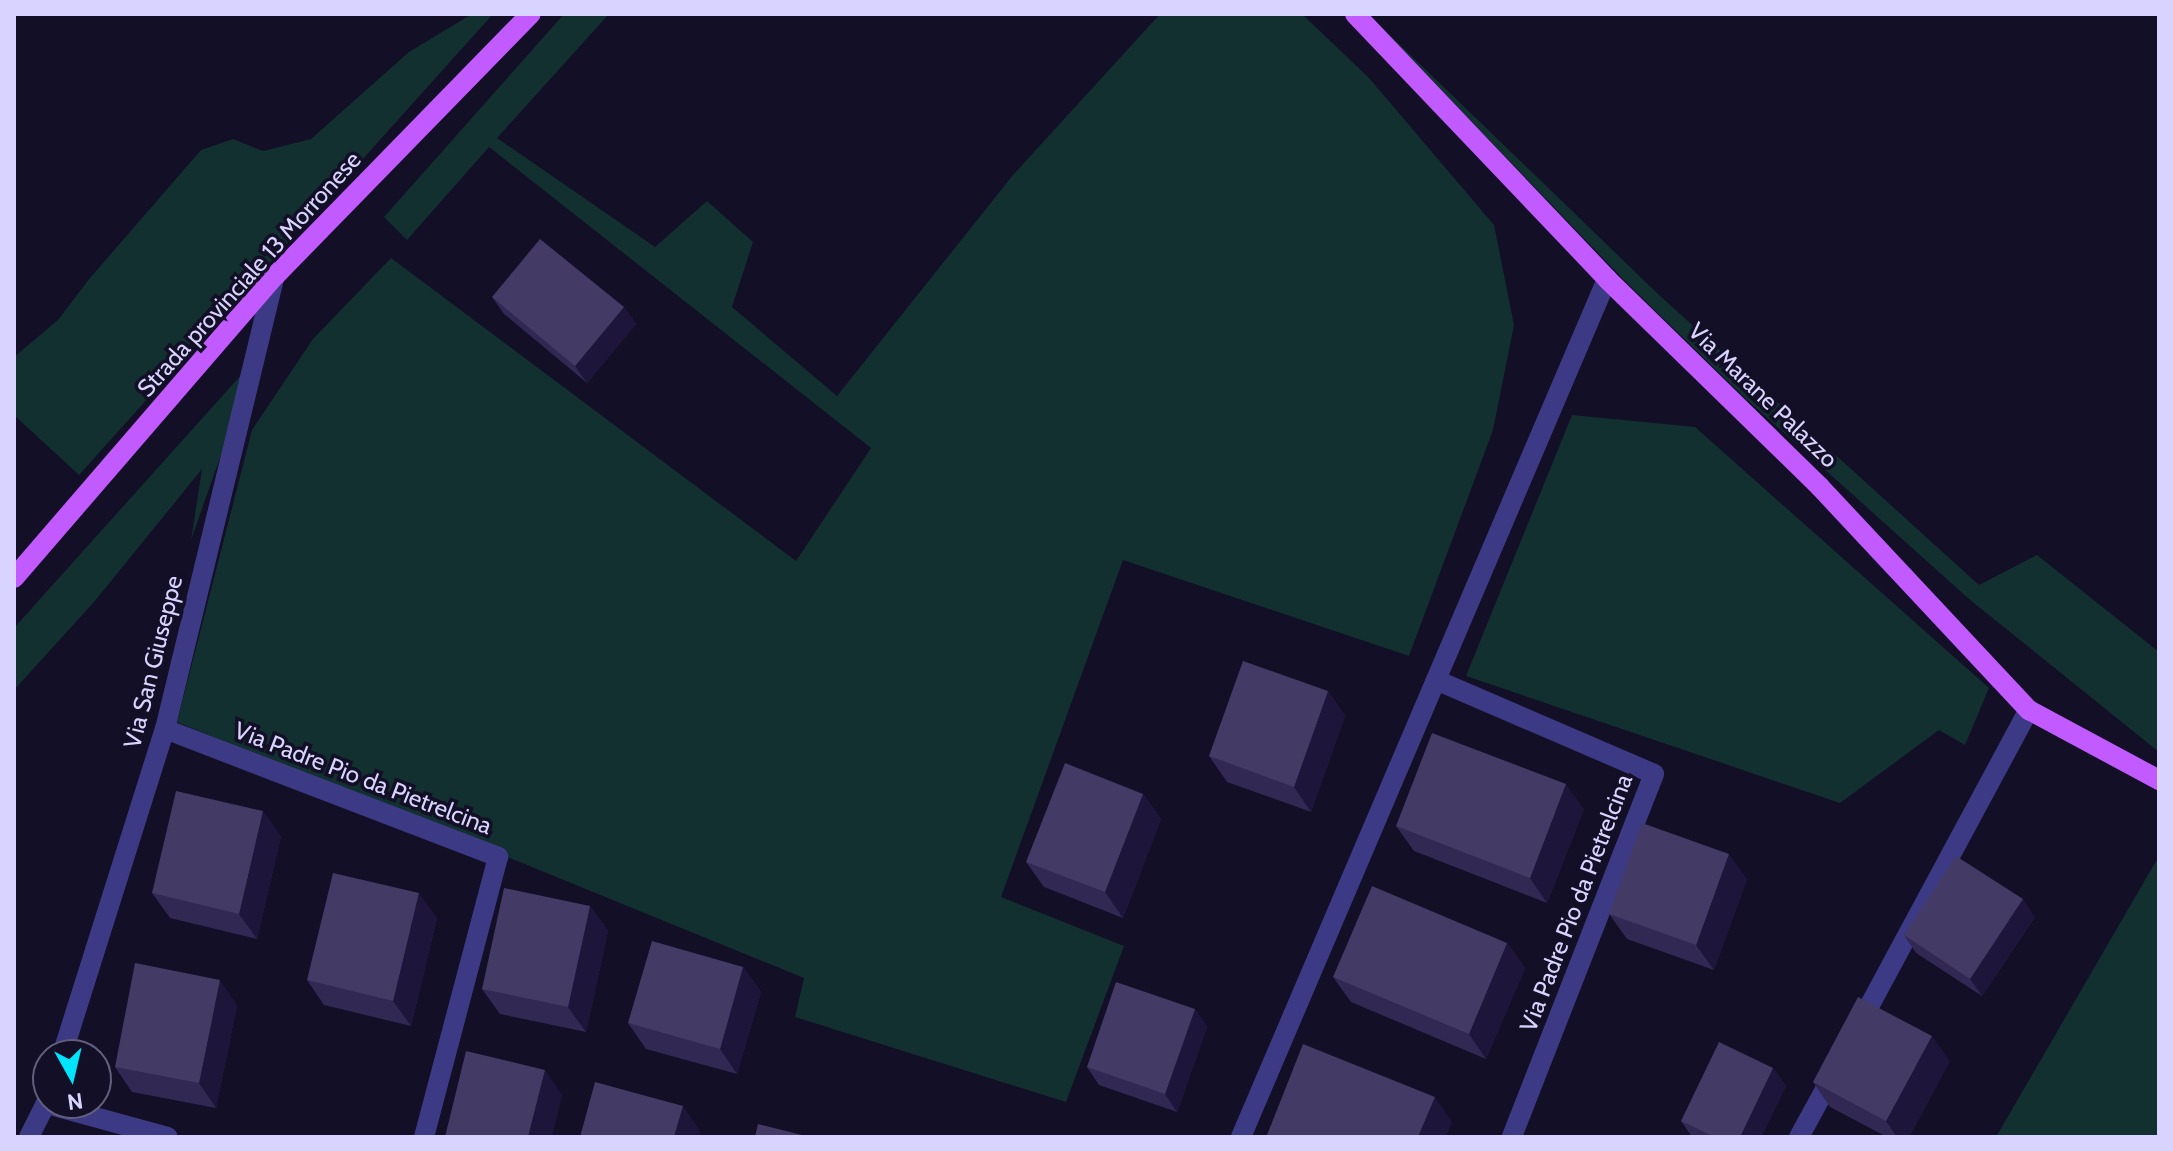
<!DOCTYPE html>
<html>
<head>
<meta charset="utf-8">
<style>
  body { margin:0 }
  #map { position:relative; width:2173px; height:1151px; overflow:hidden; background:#130f26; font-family:Cabin,sans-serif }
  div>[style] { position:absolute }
  .green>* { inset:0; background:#12302f }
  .minor>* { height:20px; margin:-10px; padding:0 10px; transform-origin:10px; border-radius:10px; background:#3d3a85 }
  .major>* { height:20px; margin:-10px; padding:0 10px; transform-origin:10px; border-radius:10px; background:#c25bff }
  .wall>* { inset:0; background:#312854 }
  .shaded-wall>* { inset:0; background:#1d163a }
  .building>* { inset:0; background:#433a66 }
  span { translate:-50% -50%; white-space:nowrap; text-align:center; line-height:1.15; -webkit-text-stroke:7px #130f26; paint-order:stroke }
  .street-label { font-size:24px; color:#d9d4ff }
  .frame { position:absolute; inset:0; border:16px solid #d9d4ff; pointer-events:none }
  .north { position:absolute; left:32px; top:1039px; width:80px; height:80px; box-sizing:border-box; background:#130f26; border:2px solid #625e7d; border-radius:50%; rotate:172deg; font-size:22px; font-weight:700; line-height:32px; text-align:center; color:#d9d4ff }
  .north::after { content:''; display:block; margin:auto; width:28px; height:36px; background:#00e5ff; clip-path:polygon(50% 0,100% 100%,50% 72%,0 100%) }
</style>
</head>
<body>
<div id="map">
  <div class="green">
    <div style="clip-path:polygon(472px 14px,493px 14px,79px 475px,14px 415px,14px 357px,58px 320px,90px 278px,201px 150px,233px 139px,263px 151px,311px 139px,409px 52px)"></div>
    <div style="clip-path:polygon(564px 14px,609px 14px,497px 138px,655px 247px,707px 201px,753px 242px,732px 307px,837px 396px,1013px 175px,1160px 14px,1302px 14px,1369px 78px,1494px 225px,1514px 325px,1493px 430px,1409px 656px,1123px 560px,1001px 897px,1124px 946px,1066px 1102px,795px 1017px,804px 978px,177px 722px,252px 430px,313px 339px,391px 258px,796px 561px,871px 448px,489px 147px,407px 240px,384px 217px)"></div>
    <div style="clip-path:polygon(1368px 14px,1658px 294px,1979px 585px,2037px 555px,2159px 652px,2159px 752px,1969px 599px,1744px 397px,1627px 283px)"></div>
    <div style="clip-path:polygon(242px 374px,234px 418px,191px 540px,202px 469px,94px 602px,14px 690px,14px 628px)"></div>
    <div style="clip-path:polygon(1572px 415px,1695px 427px,1989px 688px,1965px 745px,1939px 730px,1840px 803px,1466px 676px)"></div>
    <div style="clip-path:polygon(2159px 856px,2159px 1137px,1996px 1137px)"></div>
  </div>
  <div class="minor">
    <div style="left:1436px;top:680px;width:237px;rotate:23.3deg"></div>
    <div style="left:1654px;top:774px;width:390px;rotate:111.4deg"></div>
    <div style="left:165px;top:729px;width:357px;rotate:21deg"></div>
    <div style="left:498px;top:857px;width:290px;rotate:104.8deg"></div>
    <div style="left:1858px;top:1027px;width:360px;rotate:-61.7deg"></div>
    <div style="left:62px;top:1055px;width:342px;rotate:-72.5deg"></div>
    <div style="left:165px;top:729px;width:466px;rotate:-76.4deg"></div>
    <div style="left:47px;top:1104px;width:125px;rotate:15.3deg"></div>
    <div style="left:29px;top:1137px;width:42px;rotate:-63.4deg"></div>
    <div style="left:1241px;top:1137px;width:933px;rotate:-66.9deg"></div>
    <div style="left:1799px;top:1137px;width:73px;rotate:-61.3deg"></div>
  </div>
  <div class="major">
    <div style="left:1355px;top:14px;width:366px;rotate:46.4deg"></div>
    <div style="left:1607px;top:279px;width:298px;rotate:44.3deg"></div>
    <div style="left:1820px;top:487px;width:306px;rotate:46.9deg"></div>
    <div style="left:2029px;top:710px;width:148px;rotate:28.3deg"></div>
    <div style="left:14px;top:578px;width:399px;rotate:-49.2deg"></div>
    <div style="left:275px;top:276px;width:366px;rotate:-45.7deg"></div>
  </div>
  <div class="wall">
    <div style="clip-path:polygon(492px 297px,624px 307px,636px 324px,587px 383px,504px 314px)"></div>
    <div style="clip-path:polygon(1328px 691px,1345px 716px,1311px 812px,1227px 782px,1209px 756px)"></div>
    <div style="clip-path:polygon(1143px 794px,1161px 819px,1123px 918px,1044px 887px,1026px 862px)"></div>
    <div style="clip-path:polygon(1584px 809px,1547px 903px,1414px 851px,1396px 826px)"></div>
    <div style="clip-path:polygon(281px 836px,257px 939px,170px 918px,152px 893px)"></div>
    <div style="clip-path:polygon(1747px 879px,1714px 970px,1627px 939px,1609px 914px)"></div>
    <div style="clip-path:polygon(590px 906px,608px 931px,586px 1032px,500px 1014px,482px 989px)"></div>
    <div style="clip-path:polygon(2035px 917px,1982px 996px,1916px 953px,1904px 935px)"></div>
    <div style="clip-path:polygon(437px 918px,411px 1026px,324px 1005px,307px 980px)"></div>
    <div style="clip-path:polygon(1507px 943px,1525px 968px,1486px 1059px,1351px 1002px,1333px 977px)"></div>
    <div style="clip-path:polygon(743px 967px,761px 992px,737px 1074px,646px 1049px,628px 1023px)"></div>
    <div style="clip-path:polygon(237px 1005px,216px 1108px,132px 1092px,115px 1067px)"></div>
    <div style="clip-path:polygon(1195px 1009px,1207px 1027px,1177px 1112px,1099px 1085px,1087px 1067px)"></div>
    <div style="clip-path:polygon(1950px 1061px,1909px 1137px,1887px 1137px,1830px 1107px,1813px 1082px)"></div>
    <div style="clip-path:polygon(1773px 1068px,1786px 1086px,1761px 1137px,1692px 1137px,1681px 1121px)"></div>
  </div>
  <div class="shaded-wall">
    <div style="clip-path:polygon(624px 307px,636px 324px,587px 383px,575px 366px)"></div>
    <div style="clip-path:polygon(1328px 691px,1345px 716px,1311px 812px,1294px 787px)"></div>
    <div style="clip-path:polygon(1566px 784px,1584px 809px,1547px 903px,1530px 878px)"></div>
    <div style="clip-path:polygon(1143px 794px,1161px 819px,1123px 918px,1105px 892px)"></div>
    <div style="clip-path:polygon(263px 811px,281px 836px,257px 939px,239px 914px)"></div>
    <div style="clip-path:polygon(1729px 854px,1747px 879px,1714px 970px,1696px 945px)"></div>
    <div style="clip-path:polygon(419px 893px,437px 918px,411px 1026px,393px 1001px)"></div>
    <div style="clip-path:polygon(2023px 899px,2035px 917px,1982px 996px,1970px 979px)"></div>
    <div style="clip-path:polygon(590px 906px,608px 931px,586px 1032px,568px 1007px)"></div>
    <div style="clip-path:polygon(1507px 943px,1525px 968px,1486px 1059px,1469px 1034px)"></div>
    <div style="clip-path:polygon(743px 967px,761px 992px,737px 1074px,720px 1049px)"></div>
    <div style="clip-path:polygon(220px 980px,237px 1005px,216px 1108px,199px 1083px)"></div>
    <div style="clip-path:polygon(1195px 1009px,1207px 1027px,1177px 1112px,1165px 1094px)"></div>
    <div style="clip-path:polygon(1932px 1036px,1950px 1061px,1909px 1137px,1897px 1137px,1886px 1121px)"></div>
    <div style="clip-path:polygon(1773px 1068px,1786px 1086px,1761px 1137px,1740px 1137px)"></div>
    <div style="clip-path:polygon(545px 1070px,562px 1095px,552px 1137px,528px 1137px)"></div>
    <div style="clip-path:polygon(1435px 1097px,1452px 1122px,1446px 1137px,1418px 1137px)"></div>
    <div style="clip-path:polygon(683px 1106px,700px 1131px,699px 1137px,674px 1137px)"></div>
  </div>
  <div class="building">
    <div style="clip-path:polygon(540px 239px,624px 307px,575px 366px,492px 297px)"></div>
    <div style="clip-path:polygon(1243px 661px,1328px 691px,1294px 787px,1209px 756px)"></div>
    <div style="clip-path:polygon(1432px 733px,1566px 784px,1530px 878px,1396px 826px)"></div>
    <div style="clip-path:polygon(1065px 763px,1143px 794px,1105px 892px,1026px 862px)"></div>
    <div style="clip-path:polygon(176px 791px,263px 811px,239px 914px,152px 893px)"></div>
    <div style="clip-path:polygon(1642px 823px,1729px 854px,1696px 945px,1609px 914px)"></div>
    <div style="clip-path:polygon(1956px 856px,2023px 899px,1970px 979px,1904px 935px)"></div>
    <div style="clip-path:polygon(333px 873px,419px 893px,393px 1001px,307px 980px)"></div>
    <div style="clip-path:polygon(1372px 886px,1507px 943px,1469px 1034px,1333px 977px)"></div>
    <div style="clip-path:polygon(504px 888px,590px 906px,568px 1007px,482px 989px)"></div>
    <div style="clip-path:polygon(652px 941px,743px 967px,720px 1049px,628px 1023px)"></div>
    <div style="clip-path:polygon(135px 963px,220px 980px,199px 1083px,115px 1067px)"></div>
    <div style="clip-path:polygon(1116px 982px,1195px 1009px,1165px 1094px,1087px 1067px)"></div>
    <div style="clip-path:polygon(1858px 997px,1932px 1036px,1886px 1121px,1813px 1082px)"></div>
    <div style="clip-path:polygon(1719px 1042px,1773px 1068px,1740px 1137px,1715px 1137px,1681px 1121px)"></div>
    <div style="clip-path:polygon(1303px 1044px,1435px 1097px,1418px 1137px,1273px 1137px,1267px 1135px)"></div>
    <div style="clip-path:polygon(466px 1051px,545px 1070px,528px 1137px,445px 1137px)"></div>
    <div style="clip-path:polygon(595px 1082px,683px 1106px,674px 1137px,580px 1137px)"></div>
    <div style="clip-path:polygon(758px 1124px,810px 1137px,755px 1137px)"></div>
  </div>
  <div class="street-label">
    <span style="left:249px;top:274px;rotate:-48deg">Strada provinciale 13 Morronese</span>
    <span style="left:1763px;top:395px;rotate:44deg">Via Marane Palazzo</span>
    <span style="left:153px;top:662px;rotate:-76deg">Via San Giuseppe</span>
    <span style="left:363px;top:778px;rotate:21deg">Via Padre Pio da Pietrelcina</span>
    <span style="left:1576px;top:903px;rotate:-69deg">Via Padre Pio da Pietrelcina</span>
  </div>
  <div class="frame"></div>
  <div class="north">N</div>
</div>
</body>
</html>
